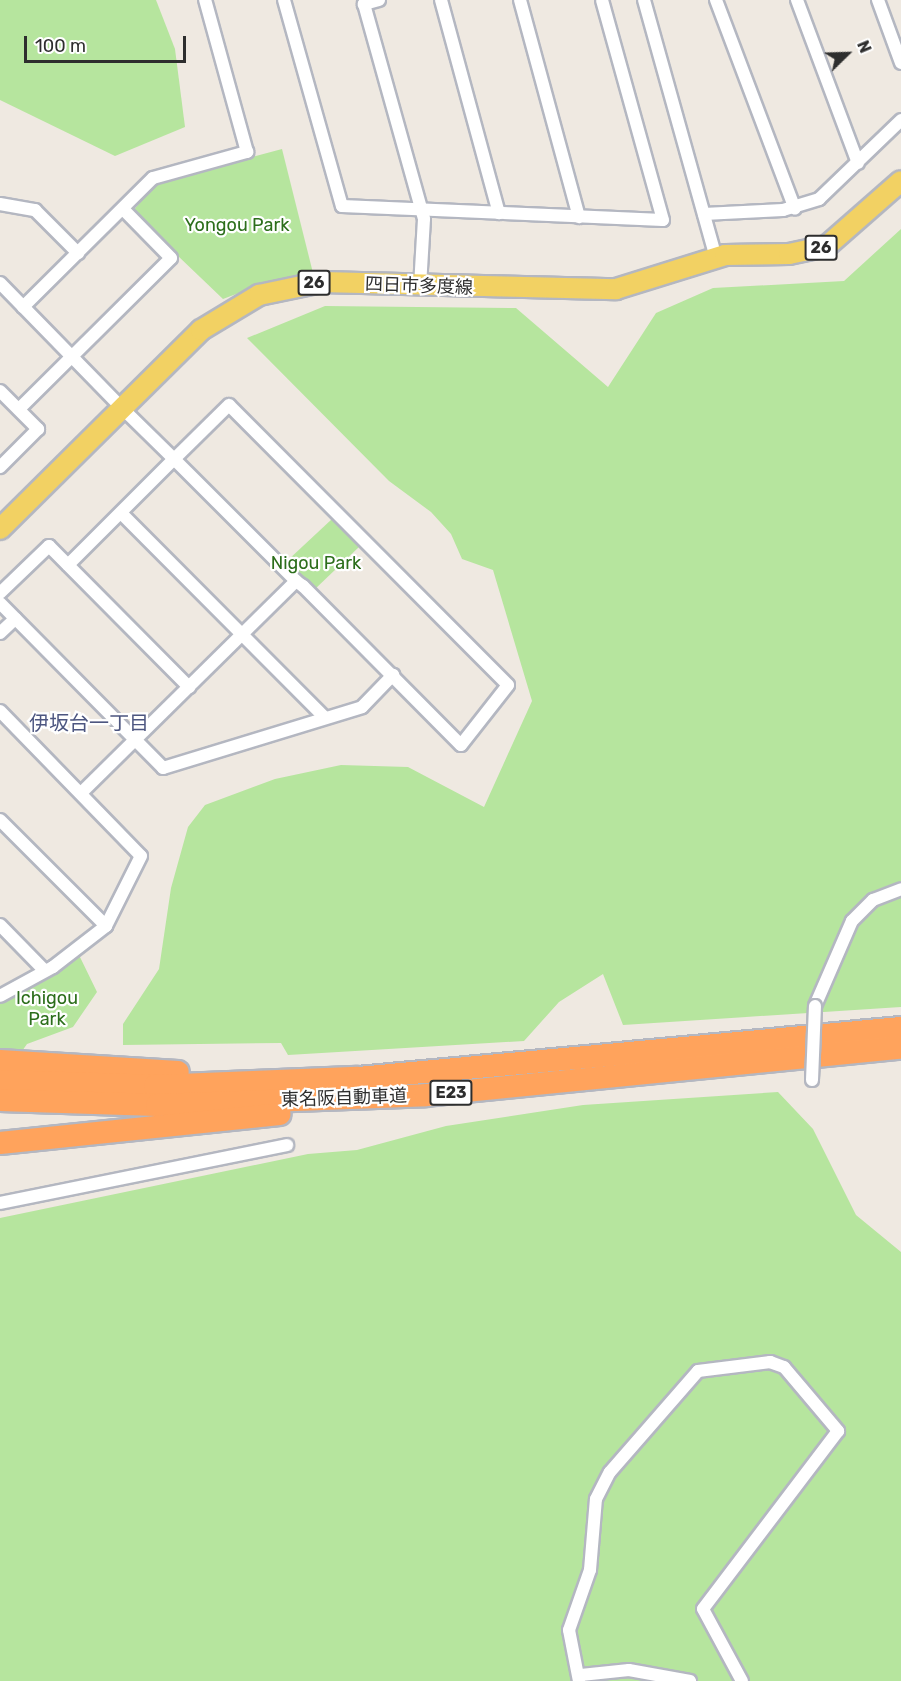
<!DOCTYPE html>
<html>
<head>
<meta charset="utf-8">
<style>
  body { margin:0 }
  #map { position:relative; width:901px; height:1681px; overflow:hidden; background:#efe9e1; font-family:Rubik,"Noto Sans JP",sans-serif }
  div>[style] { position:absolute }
  .green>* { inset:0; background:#b6e59e }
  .roads { filter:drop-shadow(2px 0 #b4b7c1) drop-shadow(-2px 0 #b4b7c1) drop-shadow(0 2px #b4b7c1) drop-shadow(0 -2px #b4b7c1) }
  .minor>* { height:12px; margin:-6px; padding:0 6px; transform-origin:6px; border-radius:6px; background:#fff }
  .primary>* { height:20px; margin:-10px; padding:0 10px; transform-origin:10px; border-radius:10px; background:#f2d163 }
  .motorway>* { height:22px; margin:-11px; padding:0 11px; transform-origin:11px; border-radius:11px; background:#ffa35c }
  .bridges { filter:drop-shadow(2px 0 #b4b7c1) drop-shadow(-2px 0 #b4b7c1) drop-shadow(0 2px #b4b7c1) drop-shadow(0 -2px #b4b7c1) }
  .minor-bridge>* { height:12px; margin:-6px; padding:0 6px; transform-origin:6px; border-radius:6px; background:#fff }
  span { translate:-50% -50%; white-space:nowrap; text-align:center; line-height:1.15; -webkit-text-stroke:4.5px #fff; paint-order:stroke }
  .shield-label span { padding:2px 4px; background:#fff; border:2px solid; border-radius:4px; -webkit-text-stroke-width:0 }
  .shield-label { font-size:16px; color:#2e2e2e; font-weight:700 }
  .park-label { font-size:18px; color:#2c6e1b }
  .street-label { font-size:18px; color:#2e2e2e }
  .neighbourhood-label { font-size:20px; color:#4d5680 }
  .north { position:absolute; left:817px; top:24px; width:60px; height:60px; -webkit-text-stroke:4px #fff; paint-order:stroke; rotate:67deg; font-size:16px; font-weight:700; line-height:24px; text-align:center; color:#2e2e2e }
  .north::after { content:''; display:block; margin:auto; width:21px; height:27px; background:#2e2e2e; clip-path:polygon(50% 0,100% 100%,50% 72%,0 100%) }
  .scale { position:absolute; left:24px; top:36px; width:162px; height:27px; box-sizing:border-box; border:3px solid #2e2e2e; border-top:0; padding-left:8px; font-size:18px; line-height:21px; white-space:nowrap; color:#2e2e2e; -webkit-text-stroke:4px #fff; paint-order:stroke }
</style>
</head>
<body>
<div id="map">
  <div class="green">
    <div style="clip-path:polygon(0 0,156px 0,175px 49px,185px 127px,115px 156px,0 100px)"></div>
    <div style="clip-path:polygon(282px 149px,313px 273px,268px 282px,223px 299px,132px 212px,157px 182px)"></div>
    <div style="clip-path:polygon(901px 229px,901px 1007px,623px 1025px,603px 974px,559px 1002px,524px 1041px,288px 1055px,281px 1043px,123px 1045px,123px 1024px,159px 969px,171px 888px,188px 827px,205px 805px,275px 779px,341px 765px,408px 767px,484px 807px,532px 701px,493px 570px,462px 559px,451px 534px,431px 512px,389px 481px,247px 338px,325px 306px,516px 308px,608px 387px,656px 313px,713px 288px,844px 281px)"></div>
    <div style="clip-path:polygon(332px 519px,360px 546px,314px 590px,288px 560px)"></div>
    <div style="clip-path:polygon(79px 955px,97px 992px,73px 1027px,27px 1044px,20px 1054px,0 1052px,0 1001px)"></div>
    <div style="clip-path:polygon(778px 1092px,813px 1129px,856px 1215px,901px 1252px,901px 1681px,0 1681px,0 1218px,308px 1154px,357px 1150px,446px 1126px,583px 1105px)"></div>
  </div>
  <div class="roads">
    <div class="minor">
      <div style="left:284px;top:0;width:214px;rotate:74.3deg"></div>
      <div style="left:342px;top:206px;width:321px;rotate:2.5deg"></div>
      <div style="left:663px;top:220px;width:228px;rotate:-105.5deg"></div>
      <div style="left:379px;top:0;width:16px;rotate:165deg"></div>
      <div style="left:364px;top:4px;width:223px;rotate:74.4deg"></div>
      <div style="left:424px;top:219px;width:68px;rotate:93.4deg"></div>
      <div style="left:441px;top:0;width:221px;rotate:74.8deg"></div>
      <div style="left:520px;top:0;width:225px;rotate:74.8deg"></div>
      <div style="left:644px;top:0;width:268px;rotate:74.4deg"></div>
      <div style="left:716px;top:0;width:223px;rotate:69.3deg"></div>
      <div style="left:797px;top:0;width:174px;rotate:69.5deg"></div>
      <div style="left:878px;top:0;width:67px;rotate:69.9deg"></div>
      <div style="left:0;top:204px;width:36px;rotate:10deg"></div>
      <div style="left:35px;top:210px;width:61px;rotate:45deg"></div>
      <div style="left:704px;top:214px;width:79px;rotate:-2.9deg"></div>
      <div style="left:783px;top:210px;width:38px;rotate:-17deg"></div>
      <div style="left:819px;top:199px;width:114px;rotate:-43.9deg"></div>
      <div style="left:0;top:283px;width:176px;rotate:45.7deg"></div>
      <div style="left:123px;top:409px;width:71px;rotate:44.4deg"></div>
      <div style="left:174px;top:459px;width:173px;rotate:45deg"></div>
      <div style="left:296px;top:581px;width:9px;rotate:36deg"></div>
      <div style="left:303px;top:586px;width:224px;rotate:45.2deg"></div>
      <div style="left:461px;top:745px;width:76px;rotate:-51.9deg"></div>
      <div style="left:508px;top:685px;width:395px;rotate:-134.9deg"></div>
      <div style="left:229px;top:405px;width:77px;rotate:135.5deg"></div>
      <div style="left:174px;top:459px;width:150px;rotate:135deg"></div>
      <div style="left:23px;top:307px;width:183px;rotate:-44.8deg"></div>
      <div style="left:153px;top:178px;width:98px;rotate:-15.5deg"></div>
      <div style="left:247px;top:152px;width:158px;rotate:-105.4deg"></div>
      <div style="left:0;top:391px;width:54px;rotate:45deg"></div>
      <div style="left:38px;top:429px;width:54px;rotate:135deg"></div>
      <div style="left:19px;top:409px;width:214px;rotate:-44.8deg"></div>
      <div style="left:171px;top:258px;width:69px;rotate:-134.4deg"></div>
      <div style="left:121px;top:513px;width:289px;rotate:45.1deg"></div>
      <div style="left:0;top:593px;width:68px;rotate:-43.8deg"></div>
      <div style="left:49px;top:546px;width:199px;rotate:45.2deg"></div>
      <div style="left:0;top:603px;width:232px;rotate:45.3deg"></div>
      <div style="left:163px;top:768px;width:208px;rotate:-17deg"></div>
      <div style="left:362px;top:707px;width:45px;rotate:-45.9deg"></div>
      <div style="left:0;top:633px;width:21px;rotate:-43deg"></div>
      <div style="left:0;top:711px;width:202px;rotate:45.8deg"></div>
      <div style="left:141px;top:856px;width:78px;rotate:116.6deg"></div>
      <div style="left:106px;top:926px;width:67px;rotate:142.3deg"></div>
      <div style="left:53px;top:967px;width:60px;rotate:151.3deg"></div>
      <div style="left:81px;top:793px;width:302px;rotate:-44.6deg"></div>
      <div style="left:0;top:820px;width:150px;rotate:45deg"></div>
      <div style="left:0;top:925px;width:64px;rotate:45.6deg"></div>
      <div style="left:815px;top:1006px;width:93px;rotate:-66.5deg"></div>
      <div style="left:852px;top:921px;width:30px;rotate:-45deg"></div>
      <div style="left:873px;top:900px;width:30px;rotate:-21deg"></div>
      <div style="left:0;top:1203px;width:293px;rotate:-11.4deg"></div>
      <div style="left:581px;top:1675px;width:48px;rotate:-5.9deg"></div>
      <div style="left:629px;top:1670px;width:62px;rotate:10.2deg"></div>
      <div style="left:579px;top:1681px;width:52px;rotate:-101.1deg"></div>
      <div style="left:569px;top:1630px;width:64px;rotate:-70.7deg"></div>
      <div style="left:590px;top:1570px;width:71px;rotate:-85.2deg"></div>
      <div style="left:596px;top:1499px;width:30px;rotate:-63deg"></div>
      <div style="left:610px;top:1472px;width:134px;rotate:-48.9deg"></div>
      <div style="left:698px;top:1371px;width:73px;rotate:-7.1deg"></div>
      <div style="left:770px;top:1362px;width:15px;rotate:20deg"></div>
      <div style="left:784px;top:1367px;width:84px;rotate:49.8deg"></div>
      <div style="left:838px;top:1431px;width:223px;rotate:127.2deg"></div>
      <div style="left:703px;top:1609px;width:82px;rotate:61.6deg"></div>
    </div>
    <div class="primary">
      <div style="left:0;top:529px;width:283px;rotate:-44.7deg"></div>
      <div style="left:201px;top:330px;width:68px;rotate:-31.1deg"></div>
      <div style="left:259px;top:295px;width:63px;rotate:-11.8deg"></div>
      <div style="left:321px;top:282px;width:295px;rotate:1.4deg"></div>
      <div style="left:616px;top:289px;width:114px;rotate:-17.3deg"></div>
      <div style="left:725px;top:255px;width:64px;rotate:-0.9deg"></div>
      <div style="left:789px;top:254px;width:39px;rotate:-12deg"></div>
      <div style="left:827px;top:246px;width:98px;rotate:-41.3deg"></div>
    </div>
    <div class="motorway">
      <div style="left:0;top:1061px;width:178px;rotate:3.5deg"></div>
      <div style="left:0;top:1081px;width:155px;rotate:1.8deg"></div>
      <div style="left:155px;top:1086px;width:203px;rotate:-2.3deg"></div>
      <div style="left:358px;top:1078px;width:545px;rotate:-5.26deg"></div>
      <div style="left:0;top:1100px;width:157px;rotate:1.8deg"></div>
      <div style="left:157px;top:1105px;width:269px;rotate:-2.1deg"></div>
      <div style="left:426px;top:1095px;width:477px;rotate:-5.7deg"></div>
      <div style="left:0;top:1143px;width:281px;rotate:-5.9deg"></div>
    </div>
  </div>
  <div class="bridges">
    <div class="minor-bridge">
      <div style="left:812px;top:1080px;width:74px;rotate:-87.7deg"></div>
    </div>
  </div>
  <div class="shield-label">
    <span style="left:821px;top:248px">26</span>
    <span style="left:314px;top:283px">26</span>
    <span style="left:451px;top:1093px">E23</span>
  </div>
  <div class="park-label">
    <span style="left:237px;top:225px">Yongou Park</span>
    <span style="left:316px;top:563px">Nigou Park</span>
    <span style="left:47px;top:1009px">Ichigou<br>Park</span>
  </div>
  <div class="street-label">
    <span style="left:419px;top:286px;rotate:2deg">四日市多度線</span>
    <span style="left:344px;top:1098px;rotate:-2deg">東名阪自動車道</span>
  </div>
  <div class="neighbourhood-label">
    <span style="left:89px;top:723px">伊坂台一丁目</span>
  </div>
  <div class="north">N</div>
  <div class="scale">100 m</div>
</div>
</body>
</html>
